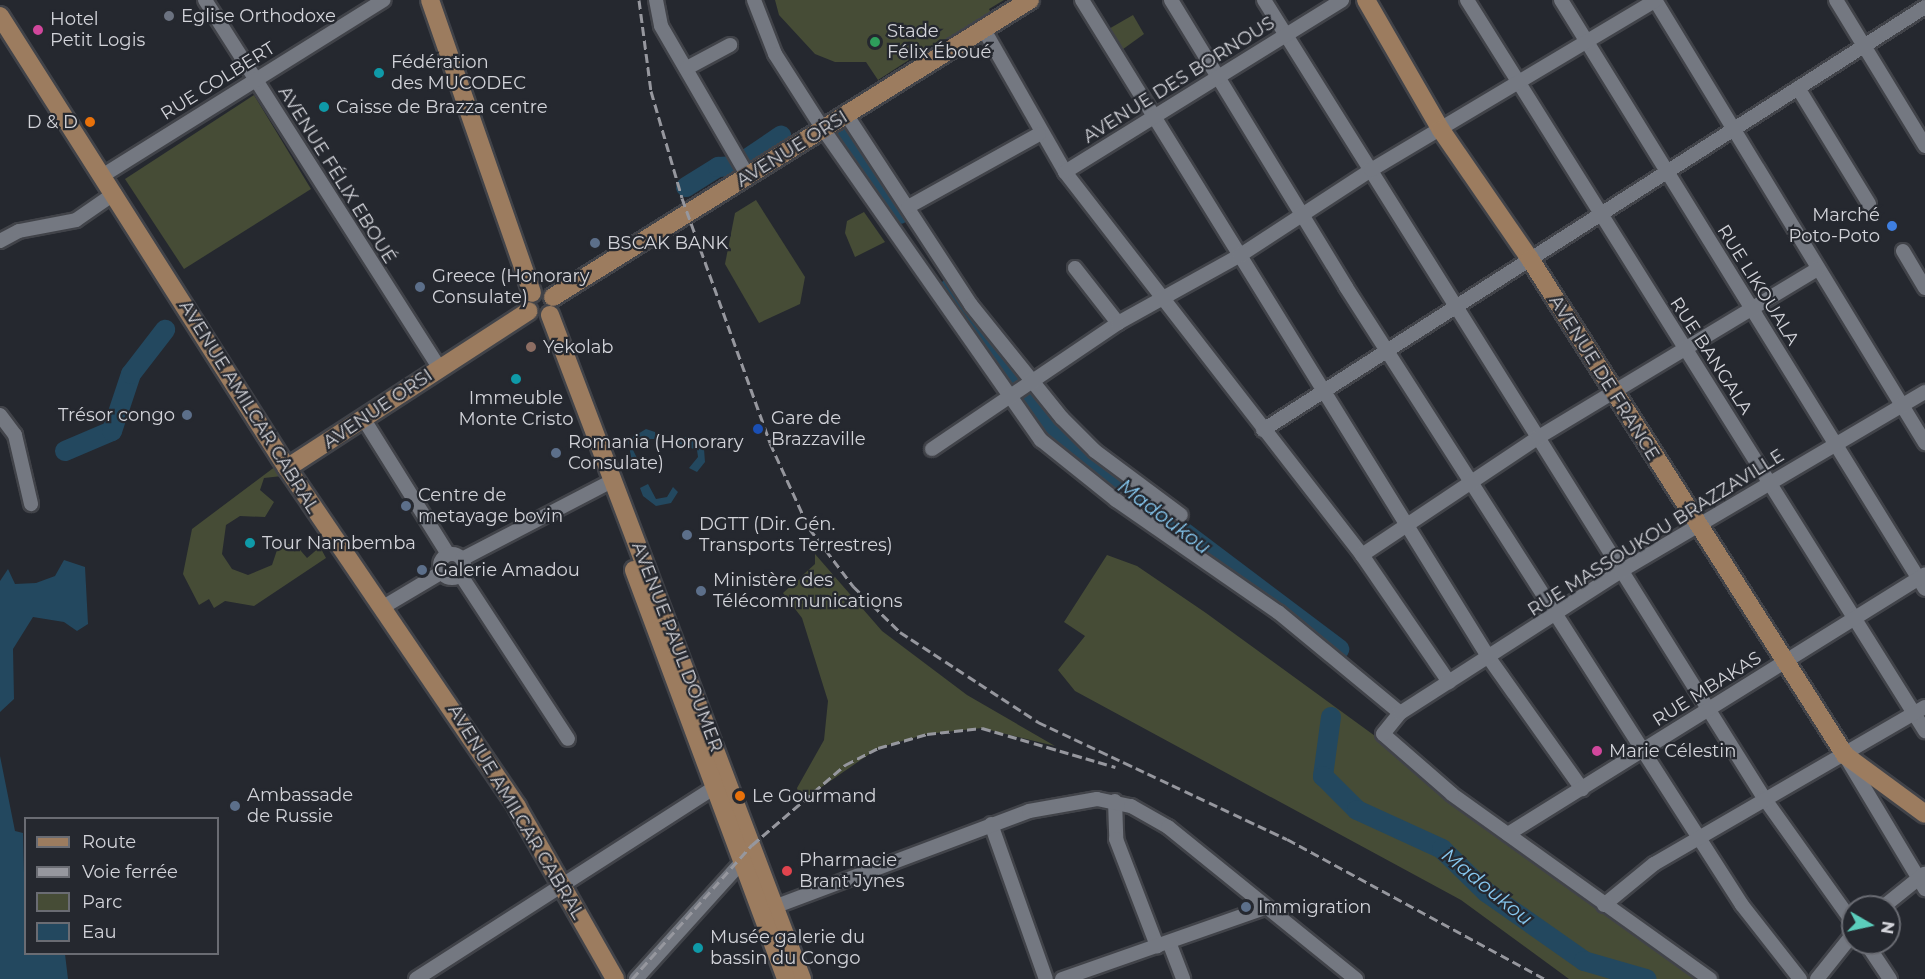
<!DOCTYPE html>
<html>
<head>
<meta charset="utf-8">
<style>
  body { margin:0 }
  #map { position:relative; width:1925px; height:979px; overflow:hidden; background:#25282f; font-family:Montserrat,sans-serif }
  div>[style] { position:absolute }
  .green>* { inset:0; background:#464c36 }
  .water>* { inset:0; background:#23485f }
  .river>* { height:20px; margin:-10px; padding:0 10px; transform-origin:10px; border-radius:10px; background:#23485f }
  .roads { filter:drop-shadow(2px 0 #414349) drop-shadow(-2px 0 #414349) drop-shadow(0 2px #414349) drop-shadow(0 -2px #414349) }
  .minor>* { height:14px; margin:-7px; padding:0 7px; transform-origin:7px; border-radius:7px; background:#747881 }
  .minor>.ring { margin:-7px; padding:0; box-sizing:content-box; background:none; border:14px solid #747881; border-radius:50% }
  .major>* { height:18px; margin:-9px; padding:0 9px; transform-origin:9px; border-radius:9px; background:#9c7c5f }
  .rail>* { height:3px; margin-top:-1.5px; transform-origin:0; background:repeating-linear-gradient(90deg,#96979e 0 9px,transparent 0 13.5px) }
  .dots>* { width:16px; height:16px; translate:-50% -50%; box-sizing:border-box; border:3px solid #25282f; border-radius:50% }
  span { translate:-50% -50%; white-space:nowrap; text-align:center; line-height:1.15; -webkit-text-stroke:4.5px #25282f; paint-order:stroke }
  .poi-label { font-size:18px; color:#d2d3d9 }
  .left { translate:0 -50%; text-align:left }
  .right { translate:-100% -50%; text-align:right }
  .street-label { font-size:18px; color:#d2d3d9 }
  .water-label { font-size:20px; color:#86c7ef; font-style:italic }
  .legend { position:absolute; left:24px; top:817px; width:195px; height:138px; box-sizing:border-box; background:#25282f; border:2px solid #6a6c73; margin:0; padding:8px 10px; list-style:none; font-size:18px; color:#d2d3d9 }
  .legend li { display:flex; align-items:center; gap:12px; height:30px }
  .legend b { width:30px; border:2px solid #6a6c73 }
  .north { position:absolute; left:1841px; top:895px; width:60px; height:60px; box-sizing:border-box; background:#25282f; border:2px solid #6a6c73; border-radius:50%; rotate:99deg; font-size:16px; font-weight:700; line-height:24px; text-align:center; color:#d2d3d9 }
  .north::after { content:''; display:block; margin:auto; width:21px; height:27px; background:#5bcebc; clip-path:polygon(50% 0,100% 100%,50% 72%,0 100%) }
</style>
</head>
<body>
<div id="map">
  <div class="green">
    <div style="clip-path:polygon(775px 0,1004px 0,989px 9px,993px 16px,936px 51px,932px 45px,878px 80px,866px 62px,835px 62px,815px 54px,779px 15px)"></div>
    <div style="clip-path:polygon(1133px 15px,1144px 34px,1119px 52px,1107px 30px)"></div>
    <div style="clip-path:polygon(254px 95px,311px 189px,184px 269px,125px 179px)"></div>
    <div style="clip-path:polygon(756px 200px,805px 277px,800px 304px,759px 323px,725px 264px,735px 213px)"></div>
    <div style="clip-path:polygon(864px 212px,885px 242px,855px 257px,845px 233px,847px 221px)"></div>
    <div style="clip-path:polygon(276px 466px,282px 476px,264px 478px,260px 490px,274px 502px,265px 517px,240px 516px,226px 525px,222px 554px,232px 569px,248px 575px,272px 565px,279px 544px,295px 544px,307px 558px,320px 547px,326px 558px,254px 606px,225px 601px,214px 608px,209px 599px,199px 605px,183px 574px,192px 529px)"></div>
    <div style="clip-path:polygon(815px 554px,882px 631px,967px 695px,1055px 746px,982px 728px,927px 734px,878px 748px,800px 802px,797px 788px,824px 740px,828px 701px,802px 618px,783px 593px,815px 564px)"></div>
    <div style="clip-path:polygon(1107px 555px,1137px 566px,1206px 613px,1709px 979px,1569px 979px,1461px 900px,1075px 691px,1058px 670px,1085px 636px,1064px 622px)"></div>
  </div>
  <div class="water">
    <div style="clip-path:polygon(646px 429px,655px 432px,656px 439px,638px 439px,633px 450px,638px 460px,632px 462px,628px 440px)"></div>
    <div style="clip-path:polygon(684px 437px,694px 438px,704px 449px,705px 462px,697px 472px,689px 468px,698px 457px,697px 450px,679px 444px)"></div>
    <div style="clip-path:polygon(648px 484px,656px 499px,667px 497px,673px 487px,678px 492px,671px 503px,656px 506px,643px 496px,640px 488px)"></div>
    <div style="clip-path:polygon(64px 560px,85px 567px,88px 624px,77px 631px,64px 622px,33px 617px,13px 649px,14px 699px,0 712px,0 581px,8px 569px,15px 584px,36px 583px,55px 576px)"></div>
    <div style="clip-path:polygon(0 756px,15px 831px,23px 833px,26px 954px,65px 954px,68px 979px,0 979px)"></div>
  </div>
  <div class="river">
    <div style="left:844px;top:137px;width:95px;rotate:54deg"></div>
    <div style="left:748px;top:158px;width:40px;rotate:-34deg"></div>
    <div style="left:686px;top:187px;width:38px;rotate:-32deg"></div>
    <div style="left:718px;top:167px;width:18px;rotate:-3deg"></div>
    <div style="left:949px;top:289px;width:111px;rotate:55.3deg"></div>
    <div style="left:1024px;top:399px;width:82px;rotate:44deg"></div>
    <div style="left:1083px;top:456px;width:321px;rotate:37deg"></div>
    <div style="left:65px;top:451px;width:51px;rotate:-23.1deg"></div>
    <div style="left:112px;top:431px;width:60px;rotate:-71.6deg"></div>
    <div style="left:131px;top:374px;width:56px;rotate:-52.3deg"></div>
    <div style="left:1331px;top:717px;width:60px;rotate:97.7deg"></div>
    <div style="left:1323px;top:776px;width:48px;rotate:45deg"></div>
    <div style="left:1357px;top:810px;width:94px;rotate:24.6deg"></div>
    <div style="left:1442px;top:849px;width:62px;rotate:44.3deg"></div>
    <div style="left:1486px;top:892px;width:120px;rotate:35.1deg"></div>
    <div style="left:1584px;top:961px;width:65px;rotate:16.2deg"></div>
  </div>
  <div class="roads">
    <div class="minor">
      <div style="left:205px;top:0;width:436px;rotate:57.5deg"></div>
      <div style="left:656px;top:0;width:26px;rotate:79deg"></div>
      <div style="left:661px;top:26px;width:173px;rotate:59.9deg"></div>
      <div style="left:754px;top:0;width:58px;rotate:68.7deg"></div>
      <div style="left:775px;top:54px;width:89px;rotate:57.4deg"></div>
      <div style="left:823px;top:129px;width:380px;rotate:55deg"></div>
      <div style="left:1041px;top:440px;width:96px;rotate:38.7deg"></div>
      <div style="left:1116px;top:500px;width:197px;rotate:34.7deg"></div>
      <div style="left:1278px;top:612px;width:158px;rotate:39.6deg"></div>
      <div style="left:1082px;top:0;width:774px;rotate:58.26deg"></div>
      <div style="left:1489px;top:658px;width:161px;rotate:54.6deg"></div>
      <div style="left:1171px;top:0;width:336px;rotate:58.6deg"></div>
      <div style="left:1346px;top:287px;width:734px;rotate:57.35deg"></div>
      <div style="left:1742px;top:905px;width:94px;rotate:51.9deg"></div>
      <div style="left:1264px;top:0;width:942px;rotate:57.93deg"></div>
      <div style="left:1764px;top:798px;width:153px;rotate:54.5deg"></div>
      <div style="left:1467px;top:0;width:863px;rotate:57.93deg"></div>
      <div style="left:1561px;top:0;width:692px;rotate:58.28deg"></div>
      <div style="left:1655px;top:0;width:519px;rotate:58.64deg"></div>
      <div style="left:1836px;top:0;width:171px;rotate:58.6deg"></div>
      <div style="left:983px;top:28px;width:166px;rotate:60.3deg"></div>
      <div style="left:1065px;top:172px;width:485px;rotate:52.2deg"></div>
      <div style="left:1362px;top:555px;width:154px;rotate:55.6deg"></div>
      <div style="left:687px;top:68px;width:49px;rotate:-28.1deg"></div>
      <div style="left:1798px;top:88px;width:136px;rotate:58.5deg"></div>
      <div style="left:846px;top:114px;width:228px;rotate:56.8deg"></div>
      <div style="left:971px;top:305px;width:145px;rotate:51.2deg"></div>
      <div style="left:1062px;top:418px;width:47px;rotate:45deg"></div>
      <div style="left:1095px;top:451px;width:107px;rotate:36.7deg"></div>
      <div style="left:1065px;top:172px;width:326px;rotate:-31.8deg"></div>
      <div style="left:102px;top:176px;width:332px;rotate:-32deg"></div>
      <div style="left:908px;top:207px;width:150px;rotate:-29.1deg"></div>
      <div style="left:0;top:241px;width:21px;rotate:-28deg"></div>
      <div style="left:19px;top:231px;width:58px;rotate:-10.9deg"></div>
      <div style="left:76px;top:220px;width:47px;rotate:-34.7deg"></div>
      <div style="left:1903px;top:251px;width:43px;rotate:59.3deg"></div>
      <div style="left:1075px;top:268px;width:70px;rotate:52deg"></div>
      <div style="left:0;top:415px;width:25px;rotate:53deg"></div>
      <div style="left:15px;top:435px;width:71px;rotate:76.9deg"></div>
      <div style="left:363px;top:418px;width:160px;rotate:58deg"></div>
      <div style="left:1263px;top:430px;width:786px;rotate:-32.58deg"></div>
      <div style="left:932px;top:449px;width:225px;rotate:-34.1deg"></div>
      <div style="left:1118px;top:323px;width:138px;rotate:-29deg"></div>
      <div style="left:1239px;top:256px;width:158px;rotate:-33.1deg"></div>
      <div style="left:1371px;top:170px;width:332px;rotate:-30.8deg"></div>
      <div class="ring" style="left:440px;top:554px;width:10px;height:10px"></div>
      <div style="left:1362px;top:555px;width:213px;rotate:-33.7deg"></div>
      <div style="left:1539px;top:437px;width:325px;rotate:-31.1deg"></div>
      <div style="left:462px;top:559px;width:160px;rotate:-27.5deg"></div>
      <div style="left:460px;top:574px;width:197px;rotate:56.8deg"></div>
      <div style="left:385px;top:606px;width:66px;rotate:-30.8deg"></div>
      <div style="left:1847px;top:759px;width:152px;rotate:59deg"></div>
      <div style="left:1115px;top:801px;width:38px;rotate:88deg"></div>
      <div style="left:1116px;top:839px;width:115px;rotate:69deg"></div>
      <div style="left:991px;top:824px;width:164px;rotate:70.5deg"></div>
      <div style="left:1508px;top:834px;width:491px;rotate:-31.9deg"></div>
      <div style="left:1604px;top:905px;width:65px;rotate:-39.4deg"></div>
      <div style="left:1654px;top:864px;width:313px;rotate:-30.1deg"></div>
      <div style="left:1883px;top:907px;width:53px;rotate:-38.8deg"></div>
      <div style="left:766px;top:910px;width:281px;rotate:-20.6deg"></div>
      <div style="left:1029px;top:811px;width:69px;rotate:-10deg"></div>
      <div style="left:1097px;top:799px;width:35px;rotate:12deg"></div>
      <div style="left:1131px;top:806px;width:43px;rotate:29.6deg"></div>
      <div style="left:1168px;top:827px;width:242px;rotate:39deg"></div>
      <div style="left:1169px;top:942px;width:40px;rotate:69deg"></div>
      <div style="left:1866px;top:943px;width:43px;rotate:56.3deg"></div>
      <div style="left:416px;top:979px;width:365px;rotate:-32.7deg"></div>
      <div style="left:636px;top:979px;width:166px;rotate:-47.9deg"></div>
      <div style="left:1062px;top:979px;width:215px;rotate:-19.3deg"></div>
      <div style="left:1710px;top:979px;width:317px;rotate:-144.4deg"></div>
      <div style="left:1452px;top:794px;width:91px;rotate:-139deg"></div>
      <div style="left:1383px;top:734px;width:27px;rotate:-51deg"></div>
      <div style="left:1400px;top:713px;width:263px;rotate:-32.7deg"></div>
      <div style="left:1621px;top:571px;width:353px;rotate:-30.5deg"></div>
      <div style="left:1817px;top:979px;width:58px;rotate:-51.3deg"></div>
    </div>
    <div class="major">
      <div style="left:430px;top:0;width:310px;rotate:70.8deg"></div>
      <div style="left:1366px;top:0;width:150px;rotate:60deg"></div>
      <div style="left:1441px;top:130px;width:157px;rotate:55.4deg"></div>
      <div style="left:1530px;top:259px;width:588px;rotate:57.58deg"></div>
      <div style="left:1845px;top:755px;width:99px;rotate:36.4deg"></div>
      <div style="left:0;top:16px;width:535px;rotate:57.59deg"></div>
      <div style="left:287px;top:468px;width:410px;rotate:55.8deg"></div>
      <div style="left:517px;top:807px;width:198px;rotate:60.3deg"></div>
      <div style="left:553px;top:297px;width:562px;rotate:-31.91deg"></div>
      <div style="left:550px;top:315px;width:710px;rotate:69.22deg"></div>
      <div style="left:287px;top:468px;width:288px;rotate:-33deg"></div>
      <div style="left:634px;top:570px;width:436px;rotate:69.6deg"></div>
    </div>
  </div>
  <div class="rail">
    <div style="left:639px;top:0;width:92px;rotate:82.5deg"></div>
    <div style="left:651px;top:91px;width:111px;rotate:73.8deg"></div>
    <div style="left:682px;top:198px;width:260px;rotate:70.2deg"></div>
    <div style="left:770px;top:443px;width:94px;rotate:65.4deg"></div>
    <div style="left:809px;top:528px;width:73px;rotate:52.8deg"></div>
    <div style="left:853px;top:586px;width:66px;rotate:44.4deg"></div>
    <div style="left:900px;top:632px;width:165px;rotate:33.1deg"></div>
    <div style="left:1038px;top:722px;width:275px;rotate:25.2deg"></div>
    <div style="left:1287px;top:839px;width:294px;rotate:28.5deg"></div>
    <div style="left:632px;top:979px;width:180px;rotate:-48.2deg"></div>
    <div style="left:752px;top:845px;width:123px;rotate:-40.7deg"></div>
    <div style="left:845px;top:765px;width:37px;rotate:-27deg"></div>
    <div style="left:878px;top:748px;width:51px;rotate:-15.9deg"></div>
    <div style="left:927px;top:734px;width:55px;rotate:-6.2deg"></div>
    <div style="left:982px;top:728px;width:139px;rotate:16.3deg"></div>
  </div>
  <div class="dots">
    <div style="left:169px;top:16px;background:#6b7280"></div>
    <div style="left:38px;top:30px;background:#d1479c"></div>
    <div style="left:875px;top:42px;background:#2e9e5b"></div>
    <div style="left:379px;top:73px;background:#0f9aa8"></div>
    <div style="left:324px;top:107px;background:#0f9aa8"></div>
    <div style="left:90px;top:122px;background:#e8710a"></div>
    <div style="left:1892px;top:226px;background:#3f7fe0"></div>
    <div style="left:595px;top:243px;background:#5c6f8a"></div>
    <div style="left:420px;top:287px;background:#5c6f8a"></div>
    <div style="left:531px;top:347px;background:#8d6e63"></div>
    <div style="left:516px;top:379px;background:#0f9aa8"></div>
    <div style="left:187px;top:415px;background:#5c6f8a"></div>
    <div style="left:758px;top:429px;background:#1a4fb4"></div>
    <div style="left:556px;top:453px;background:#5c6f8a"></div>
    <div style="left:406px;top:506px;background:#5c6f8a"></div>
    <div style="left:687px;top:535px;background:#5c6f8a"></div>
    <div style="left:250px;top:543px;background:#0f9aa8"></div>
    <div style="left:422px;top:570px;background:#5c6f8a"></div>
    <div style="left:701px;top:591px;background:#5c6f8a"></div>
    <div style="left:1597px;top:751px;background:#d1479c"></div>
    <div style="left:740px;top:796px;background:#e8710a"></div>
    <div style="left:235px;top:806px;background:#5c6f8a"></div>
    <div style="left:787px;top:871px;background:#e0444e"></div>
    <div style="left:1246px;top:907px;background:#5c6f8a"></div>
    <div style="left:698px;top:948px;background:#0f9aa8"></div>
  </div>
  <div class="poi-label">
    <span class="left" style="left:181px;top:16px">Eglise Orthodoxe</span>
    <span class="left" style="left:50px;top:30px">Hotel<br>Petit Logis</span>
    <span class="left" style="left:887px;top:42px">Stade<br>Félix Éboué</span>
    <span class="left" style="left:391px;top:73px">Fédération<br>des MUCODEC</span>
    <span class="left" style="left:336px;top:107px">Caisse de Brazza centre</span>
    <span class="right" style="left:78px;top:122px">D &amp; D</span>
    <span class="right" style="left:1880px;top:226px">Marché<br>Poto-Poto</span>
    <span class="left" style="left:607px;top:243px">BSCAK BANK</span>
    <span class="left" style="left:432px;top:287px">Greece (Honorary<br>Consulate)</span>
    <span class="left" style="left:543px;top:347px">Yekolab</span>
    <span style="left:516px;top:409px">Immeuble<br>Monte Cristo</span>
    <span class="right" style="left:175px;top:415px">Trésor congo</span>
    <span class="left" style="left:771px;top:429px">Gare de<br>Brazzaville</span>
    <span class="left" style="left:568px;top:453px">Romania (Honorary<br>Consulate)</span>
    <span class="left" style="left:418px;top:506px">Centre de<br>metayage bovin</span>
    <span class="left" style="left:699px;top:535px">DGTT (Dir. Gén.<br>Transports Terrestres)</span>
    <span class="left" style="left:262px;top:543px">Tour Nambemba</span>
    <span class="left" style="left:434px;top:570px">Galerie Amadou</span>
    <span class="left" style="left:713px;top:591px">Ministère des<br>Télécommunications</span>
    <span class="left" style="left:1609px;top:751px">Marie Célestin</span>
    <span class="left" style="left:247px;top:806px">Ambassade<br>de Russie</span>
    <span class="left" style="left:752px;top:796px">Le Gourmand</span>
    <span class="left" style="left:799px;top:871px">Pharmacie<br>Brant Jynes</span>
    <span class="left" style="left:1258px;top:907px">Immigration</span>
    <span class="left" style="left:710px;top:948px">Musée galerie du<br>bassin du Congo</span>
  </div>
  <div class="street-label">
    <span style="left:1179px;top:80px;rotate:-32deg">AVENUE DES BORNOUS</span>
    <span style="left:218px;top:81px;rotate:-32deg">RUE COLBERT</span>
    <span style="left:792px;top:149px;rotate:-32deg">AVENUE ORSI</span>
    <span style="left:337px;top:175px;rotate:58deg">AVENUE FÉLIX EBOUÉ</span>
    <span style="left:1758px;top:285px;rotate:58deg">RUE LIKOUALA</span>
    <span style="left:1711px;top:356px;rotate:57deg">RUE BANGALA</span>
    <span style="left:1604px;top:378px;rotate:58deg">AVENUE DE FRANCE</span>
    <span style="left:249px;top:407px;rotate:58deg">AVENUE AMILCAR CABRAL</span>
    <span style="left:378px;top:409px;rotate:-34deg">AVENUE ORSI</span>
    <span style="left:1656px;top:533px;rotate:-32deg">RUE MASSOUKOU BRAZZAVILLE</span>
    <span style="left:677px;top:647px;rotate:69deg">AVENUE PAUL DOUMER</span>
    <span style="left:1707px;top:689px;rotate:-32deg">RUE MBAKAS</span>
    <span style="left:516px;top:812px;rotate:59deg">AVENUE AMILCAR CABRAL</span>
  </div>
  <div class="water-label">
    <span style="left:1164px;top:517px;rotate:37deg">Madoukou</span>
    <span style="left:1487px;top:887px;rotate:39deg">Madoukou</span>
  </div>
  <ul class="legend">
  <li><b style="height:8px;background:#9c7c5f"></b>Route</li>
  <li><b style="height:8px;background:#96979e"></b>Voie ferrée</li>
  <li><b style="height:16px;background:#464c36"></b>Parc</li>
  <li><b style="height:16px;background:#23485f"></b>Eau</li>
  </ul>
  <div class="north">N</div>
</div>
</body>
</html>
